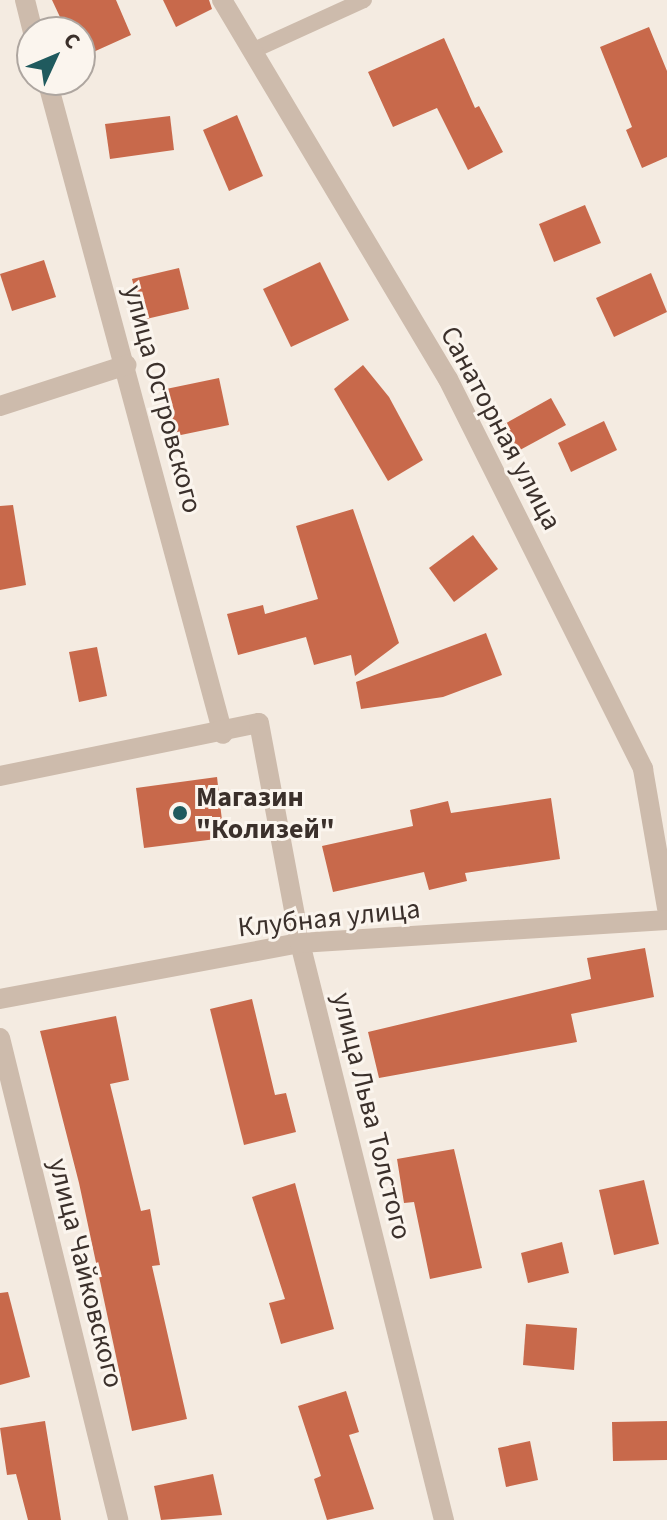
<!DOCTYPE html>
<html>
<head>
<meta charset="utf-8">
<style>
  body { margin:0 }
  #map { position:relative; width:667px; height:1520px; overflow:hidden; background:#f4ebe1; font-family:"Source Sans 3",sans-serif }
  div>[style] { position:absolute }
  .building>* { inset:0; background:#c8694b }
  .service>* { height:16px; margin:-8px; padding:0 8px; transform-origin:8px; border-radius:8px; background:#cdbbac }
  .minor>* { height:20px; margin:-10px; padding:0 10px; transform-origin:10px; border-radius:10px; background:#cdbbac }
  .dots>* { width:22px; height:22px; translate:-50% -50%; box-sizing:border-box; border:4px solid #fbf5ee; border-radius:50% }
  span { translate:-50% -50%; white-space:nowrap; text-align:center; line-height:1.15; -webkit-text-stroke:6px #fbf5ee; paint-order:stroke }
  .street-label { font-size:28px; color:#3b302b }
  .poi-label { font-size:28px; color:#3b302b; font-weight:700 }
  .left { translate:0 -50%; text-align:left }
  .north { position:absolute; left:16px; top:16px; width:80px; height:80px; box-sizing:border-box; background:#fbf5ee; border:2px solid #aea6a0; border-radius:50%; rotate:46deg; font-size:22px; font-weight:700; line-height:32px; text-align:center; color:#3b302b }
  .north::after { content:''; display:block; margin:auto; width:28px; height:36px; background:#1f5a5e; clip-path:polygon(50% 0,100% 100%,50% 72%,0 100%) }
</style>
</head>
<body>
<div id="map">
  <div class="building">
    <div style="clip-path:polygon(52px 0,116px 0,131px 35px,80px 58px,80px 32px,67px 32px)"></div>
    <div style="clip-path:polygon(163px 0,209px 0,212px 9px,176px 27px)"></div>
    <div style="clip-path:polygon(649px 27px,667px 71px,667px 157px,642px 168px,626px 130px,632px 127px,600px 47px)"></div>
    <div style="clip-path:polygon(444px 38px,475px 108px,479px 106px,503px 152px,468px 170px,437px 108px,393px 127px,368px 72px)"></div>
    <div style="clip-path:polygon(237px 115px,263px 176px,229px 191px,203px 130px)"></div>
    <div style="clip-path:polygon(170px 116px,174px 150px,110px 159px,105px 124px)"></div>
    <div style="clip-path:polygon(585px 205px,601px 243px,554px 262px,539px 224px)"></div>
    <div style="clip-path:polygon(44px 260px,56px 297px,12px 311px,0 274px)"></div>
    <div style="clip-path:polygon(320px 262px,349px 320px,291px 347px,263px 289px)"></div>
    <div style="clip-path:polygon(179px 268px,189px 309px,142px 320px,132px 279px)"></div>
    <div style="clip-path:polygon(651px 273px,667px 312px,614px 337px,596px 298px)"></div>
    <div style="clip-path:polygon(363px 365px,389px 397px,423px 460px,388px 481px,334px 389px)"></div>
    <div style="clip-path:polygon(219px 378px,229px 425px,176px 436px,166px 389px)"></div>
    <div style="clip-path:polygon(551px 398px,566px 425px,507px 457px,492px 431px)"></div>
    <div style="clip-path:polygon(604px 421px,617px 450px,571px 472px,558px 443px)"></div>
    <div style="clip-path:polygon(13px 505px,26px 585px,0 590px,0 506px)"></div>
    <div style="clip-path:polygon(353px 509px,399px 643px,355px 676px,351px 655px,314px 665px,306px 637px,238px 655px,227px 614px,263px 605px,265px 614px,318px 599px,296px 526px)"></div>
    <div style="clip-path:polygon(473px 535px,498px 569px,454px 602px,429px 568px)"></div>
    <div style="clip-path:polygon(486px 633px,502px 675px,443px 697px,361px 709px,356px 682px)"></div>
    <div style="clip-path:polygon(97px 647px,107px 696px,79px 702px,69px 652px)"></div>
    <div style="clip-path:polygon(217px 777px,224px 838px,144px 848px,136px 788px)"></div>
    <div style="clip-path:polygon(551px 798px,560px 859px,465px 873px,467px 881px,429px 890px,424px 872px,333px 892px,322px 846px,413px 826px,410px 810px,448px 801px,451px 813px)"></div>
    <div style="clip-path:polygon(645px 948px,654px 997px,571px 1014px,577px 1042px,379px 1078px,368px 1032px,591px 979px,587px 958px)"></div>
    <div style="clip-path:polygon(252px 999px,275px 1095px,286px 1093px,296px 1132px,244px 1145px,210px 1009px)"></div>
    <div style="clip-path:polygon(116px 1016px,129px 1080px,110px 1084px,141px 1211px,150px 1209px,160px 1265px,152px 1266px,187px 1419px,132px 1431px,79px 1183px,40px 1031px)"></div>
    <div style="clip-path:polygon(454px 1149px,482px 1268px,430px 1279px,414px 1202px,404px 1203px,397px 1159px)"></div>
    <div style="clip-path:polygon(644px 1180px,659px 1244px,614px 1255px,599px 1190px)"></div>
    <div style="clip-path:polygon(295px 1183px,334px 1329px,281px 1344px,269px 1303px,285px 1299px,252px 1197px)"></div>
    <div style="clip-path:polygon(562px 1242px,569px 1273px,528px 1283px,521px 1253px)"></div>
    <div style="clip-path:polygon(8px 1292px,30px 1377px,0 1385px,0 1293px)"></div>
    <div style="clip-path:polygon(526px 1324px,577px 1328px,574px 1370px,523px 1365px)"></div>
    <div style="clip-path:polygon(346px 1391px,359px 1432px,349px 1435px,374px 1509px,327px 1520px,314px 1479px,321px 1476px,298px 1406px)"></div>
    <div style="clip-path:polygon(45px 1421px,61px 1520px,28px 1520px,16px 1474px,7px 1475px,0 1428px)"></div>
    <div style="clip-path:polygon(667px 1421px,667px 1460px,613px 1461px,612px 1422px)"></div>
    <div style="clip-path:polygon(530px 1441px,538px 1480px,506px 1487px,498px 1448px)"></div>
    <div style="clip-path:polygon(213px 1474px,222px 1515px,161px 1520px,154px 1486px)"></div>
  </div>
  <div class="service">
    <div style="left:252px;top:51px;width:123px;rotate:-24.5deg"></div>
  </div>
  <div class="minor">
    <div style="left:25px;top:0;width:33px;rotate:76deg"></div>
    <div style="left:222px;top:0;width:441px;rotate:59.2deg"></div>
    <div style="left:448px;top:379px;width:436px;rotate:63.4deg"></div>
    <div style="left:643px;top:769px;width:141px;rotate:80.2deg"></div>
    <div style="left:47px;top:80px;width:677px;rotate:74.94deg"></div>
    <div style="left:0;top:406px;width:133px;rotate:-18deg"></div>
    <div style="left:0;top:776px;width:264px;rotate:-11.6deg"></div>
    <div style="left:259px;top:723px;width:224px;rotate:79.4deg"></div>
    <div style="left:300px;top:943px;width:595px;rotate:75.99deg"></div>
    <div style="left:0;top:999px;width:305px;rotate:-10.6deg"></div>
    <div style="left:300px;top:943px;width:368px;rotate:-3.6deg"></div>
    <div style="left:0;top:1038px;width:496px;rotate:76.2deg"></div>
  </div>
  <div class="dots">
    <div style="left:180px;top:813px;background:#1f5a5e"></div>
  </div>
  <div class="street-label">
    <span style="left:163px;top:399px;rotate:75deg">улица Островского</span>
    <span style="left:501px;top:428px;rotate:62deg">Санаторная улица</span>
    <span style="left:329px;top:918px;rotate:-6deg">Клубная улица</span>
    <span style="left:372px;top:1116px;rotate:76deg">улица Льва Толстого</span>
    <span style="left:86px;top:1273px;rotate:76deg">улица Чайковского</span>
  </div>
  <div class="poi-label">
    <span class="left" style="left:196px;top:813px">Магазин<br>"Колизей"</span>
  </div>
  <div class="north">С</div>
</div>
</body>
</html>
